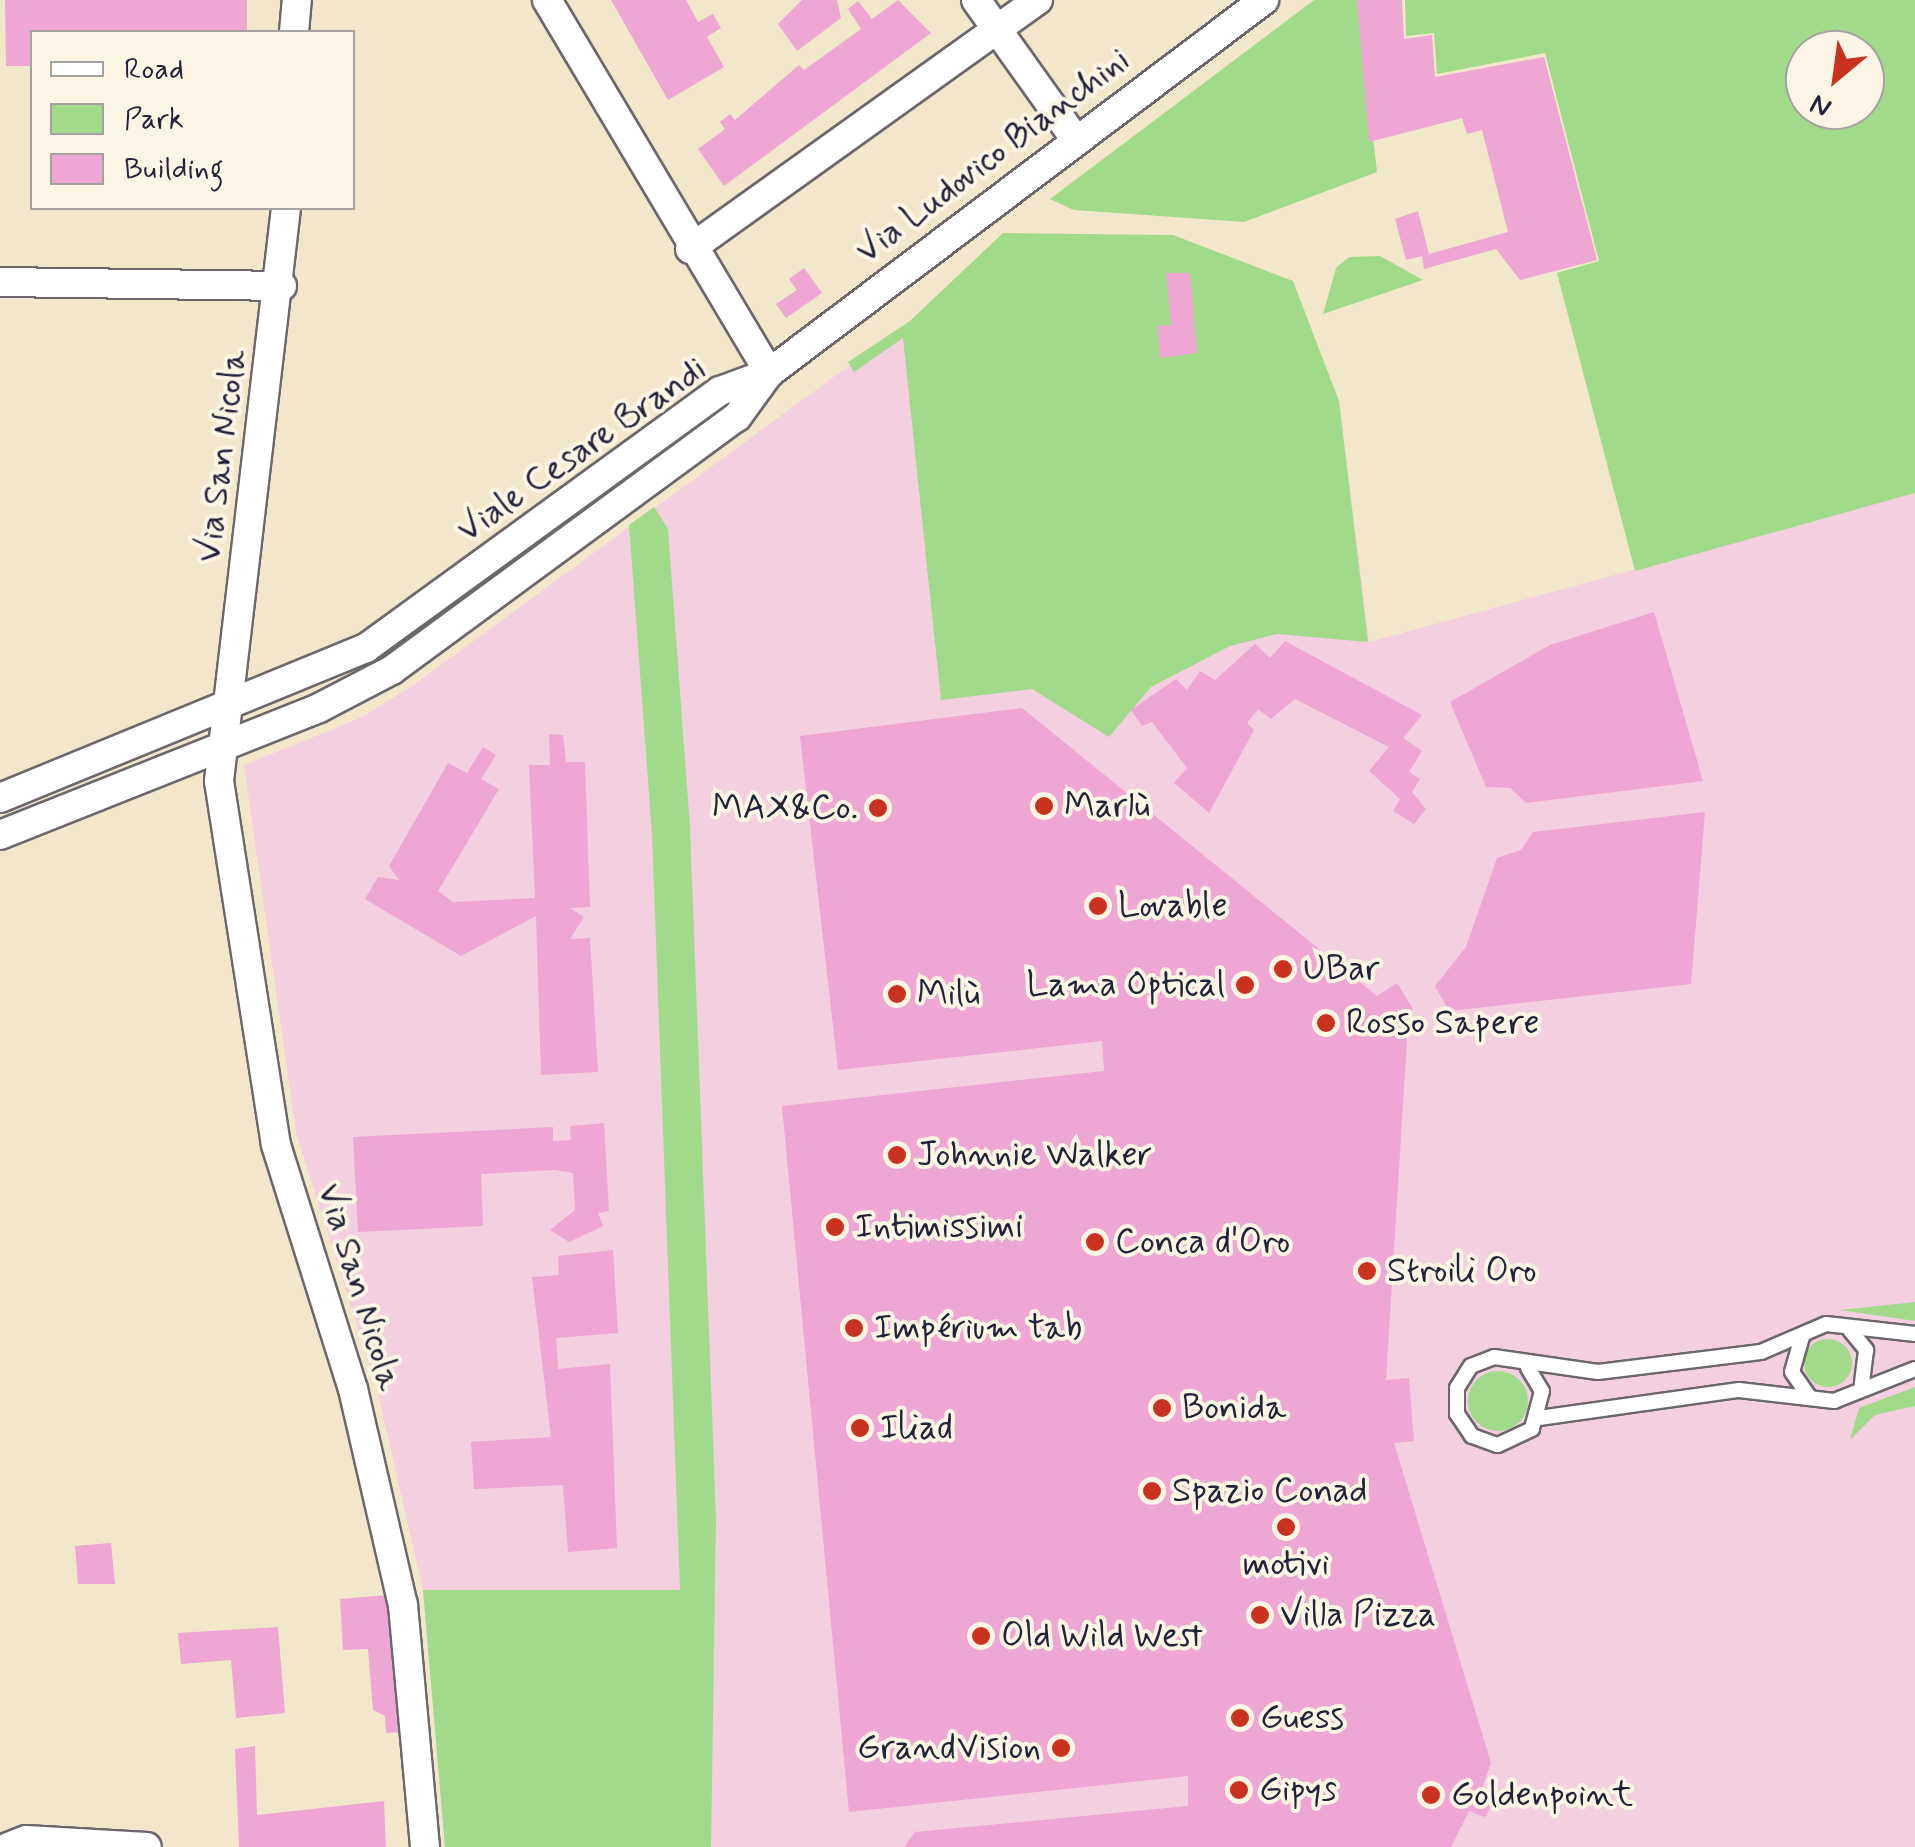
<!DOCTYPE html>
<html>
<head>
<meta charset="utf-8">
<style>
  body { margin:0 }
  #map { position:relative; width:1915px; height:1847px; overflow:hidden; background:#f2e7cb; font-family:Mynerve,sans-serif }
  div>[style] { position:absolute }
  .built>* { inset:0; background:#f3cfdf }
  .green>* { inset:0; background:#a2da8c }
  .round { border-radius:50% }
  .building>* { inset:0; background:#eea6d2 }
  .roads { filter:drop-shadow(2px 0 #6b676d) drop-shadow(-2px 0 #6b676d) drop-shadow(0 2px #6b676d) drop-shadow(0 -2px #6b676d) }
  .service>* { height:14px; margin:-7px; padding:0 7px; transform-origin:7px; border-radius:7px; background:#fff }
  .minor>* { height:28px; margin:-14px; padding:0 14px; transform-origin:14px; border-radius:14px; background:#fff }
  .dots>* { width:28px; height:28px; translate:-50% -50%; box-sizing:border-box; border:5px solid #fcf5e5; border-radius:50% }
  span { translate:-50% -50%; white-space:nowrap; text-align:center; line-height:1.15; -webkit-text-stroke:8px #fcf5e5; paint-order:stroke }
  .street-label { font-size:35px; color:#22223b }
  .poi-label { font-size:35px; color:#22223b }
  .left { translate:0 -50%; text-align:left }
  .right { translate:-100% -50%; text-align:right }
  .legend { position:absolute; left:30px; top:30px; width:325px; height:180px; box-sizing:border-box; background:#fcf5e5; border:2px solid #a5a1a1; margin:0; padding:12px 18px; list-style:none; font-size:30px; color:#22223b }
  .legend li { display:flex; align-items:center; gap:20px; height:50px }
  .legend b { width:50px; border:2px solid #a5a1a1 }
  .north { position:absolute; left:1785px; top:30px; width:100px; height:100px; box-sizing:border-box; background:#fcf5e5; border:2px solid #a5a1a1; border-radius:50%; rotate:209deg; font-size:28px; font-weight:700; line-height:40px; text-align:center; color:#22223b }
  .north::after { content:''; display:block; margin:auto; width:35px; height:45px; background:#c8321e; clip-path:polygon(50% 0,100% 100%,50% 72%,0 100%) }
</style>
</head>
<body>
<div id="map">
  <div class="built">
    <div style="clip-path:polygon(1003px 233px,1339px 401px,1369px 642px,1915px 493px,1915px 1847px,445px 1847px,423px 1590px,376px 1385px,296px 1133px,244px 765px,363px 717px,419px 681px,910px 321px)"></div>
  </div>
  <div class="green">
    <div style="clip-path:polygon(1314px 0,1357px 0,1377px 172px,1244px 222px,1074px 210px,1050px 199px)"></div>
    <div style="clip-path:polygon(evenodd,1405px 0,1915px 0,1915px 493px,1635px 571px,1557px 273px,1599px 261px,1545px 53px,1437px 74px,1434px 33px,1406px 36px,1405px 0,1805px 50px,1865px 50px,1865px 110px,1805px 110px,1805px 50px)"></div>
    <div style="clip-path:polygon(1003px 233px,1173px 235px,1293px 281px,1339px 401px,1368px 642px,1277px 634px,1230px 646px,1151px 687px,1109px 737px,1032px 689px,941px 700px,903px 338px,854px 372px,848px 362px,910px 321px)"></div>
    <div style="clip-path:polygon(1380px 256px,1423px 280px,1323px 314px,1336px 268px,1349px 257px)"></div>
    <div style="clip-path:polygon(654px 507px,668px 529px,690px 827px,716px 1519px,711px 1847px,445px 1847px,423px 1590px,680px 1590px,652px 834px,629px 525px)"></div>
    <div style="clip-path:polygon(1915px 1302px,1915px 1321px,1840px 1310px)"></div>
    <div class="round" style="left:1804px;top:1339px;width:48px;height:48px"></div>
    <div class="round" style="left:1468px;top:1371px;width:60px;height:60px"></div>
    <div style="clip-path:polygon(1915px 1387px,1915px 1406px,1875px 1415px,1850px 1440px,1859px 1408px)"></div>
  </div>
  <div class="building">
    <div style="clip-path:polygon(5px 0,247px 0,247px 32px,32px 32px,32px 66px,6px 66px)"></div>
    <div style="clip-path:polygon(611px 0,686px 0,698px 22px,713px 14px,721px 28px,707px 37px,724px 67px,668px 100px)"></div>
    <div style="clip-path:polygon(802px 0,837px 0,841px 18px,797px 51px,778px 24px)"></div>
    <div style="clip-path:polygon(898px 0,931px 33px,724px 186px,698px 149px,725px 129px,720px 122px,730px 114px,735px 120px,799px 65px,804px 70px,861px 29px,848px 9px,858px 1px,872px 19px)"></div>
    <div style="clip-path:polygon(1357px 0,1402px 0,1404px 39px,1432px 35px,1435px 77px,1544px 57px,1597px 260px,1520px 280px,1496px 249px,1424px 269px,1422px 256px,1406px 260px,1395px 219px,1418px 211px,1429px 254px,1508px 232px,1482px 130px,1467px 134px,1462px 118px,1369px 142px)"></div>
    <div style="clip-path:polygon(804px 268px,822px 293px,786px 318px,776px 304px,797px 290px,789px 279px)"></div>
    <div style="clip-path:polygon(1166px 273px,1190px 273px,1197px 353px,1160px 358px,1157px 326px,1171px 325px)"></div>
    <div style="clip-path:polygon(1654px 612px,1703px 781px,1526px 803px,1510px 788px,1486px 787px,1450px 702px,1550px 645px)"></div>
    <div style="clip-path:polygon(1285px 641px,1422px 715px,1403px 738px,1422px 751px,1409px 772px,1420px 779px,1412px 792px,1426px 809px,1414px 824px,1393px 811px,1400px 799px,1369px 771px,1389px 747px,1295px 699px,1271px 719px,1258px 709px,1247px 723px,1254px 730px,1209px 813px,1174px 783px,1187px 768px,1152px 722px,1142px 726px,1131px 710px,1176px 679px,1187px 690px,1200px 671px,1215px 680px,1255px 644px,1270px 658px)"></div>
    <div style="clip-path:polygon(1022px 708px,1377px 996px,1397px 983px,1413px 1009px,1394px 1021px,1407px 1040px,1386px 1380px,1409px 1378px,1414px 1441px,1394px 1443px,1491px 1763px,1482px 1788px,1498px 1795px,1485px 1817px,1469px 1811px,1451px 1847px,904px 1847px,915px 1832px,1188px 1806px,1188px 1776px,849px 1812px,782px 1106px,1104px 1071px,1102px 1041px,838px 1070px,800px 736px)"></div>
    <div style="clip-path:polygon(549px 734px,563px 735px,566px 762px,585px 762px,590px 907px,570px 908px,584px 917px,570px 939px,590px 938px,598px 1072px,541px 1075px,536px 916px,461px 956px,365px 899px,378px 877px,399px 880px,389px 866px,448px 763px,467px 773px,483px 747px,496px 755px,481px 779px,499px 789px,438px 891px,453px 902px,535px 898px,529px 765px,550px 765px)"></div>
    <div style="clip-path:polygon(1705px 812px,1691px 984px,1449px 1011px,1435px 986px,1466px 947px,1497px 858px,1521px 850px,1533px 832px)"></div>
    <div style="clip-path:polygon(604px 1123px,609px 1211px,598px 1213px,603px 1226px,569px 1242px,550px 1230px,575px 1210px,573px 1173px,555px 1170px,481px 1174px,483px 1226px,358px 1232px,353px 1137px,553px 1127px,553px 1141px,571px 1140px,570px 1126px)"></div>
    <div style="clip-path:polygon(613px 1250px,618px 1333px,556px 1338px,558px 1369px,610px 1364px,617px 1548px,568px 1552px,563px 1485px,474px 1489px,471px 1442px,551px 1437px,532px 1277px,559px 1275px,558px 1256px)"></div>
    <div style="clip-path:polygon(111px 1543px,115px 1584px,78px 1584px,75px 1546px)"></div>
    <div style="clip-path:polygon(389px 1595px,403px 1732px,386px 1733px,385px 1716px,373px 1710px,368px 1649px,343px 1650px,340px 1599px)"></div>
    <div style="clip-path:polygon(278px 1627px,285px 1713px,236px 1718px,231px 1660px,181px 1664px,178px 1633px)"></div>
    <div style="clip-path:polygon(255px 1746px,257px 1815px,384px 1801px,386px 1847px,239px 1847px,235px 1749px)"></div>
  </div>
  <div class="roads">
    <div class="service">
      <div style="left:1850px;top:1330px;width:26px;rotate:51deg"></div>
      <div style="left:1866px;top:1350px;width:34px;rotate:97deg"></div>
      <div style="left:1802px;top:1337px;width:36px;rotate:106deg"></div>
      <div style="left:1792px;top:1372px;width:28px;rotate:55deg"></div>
      <div style="left:1528px;top:1368px;width:27px;rotate:59deg"></div>
      <div style="left:1542px;top:1391px;width:39px;rotate:105deg"></div>
      <div style="left:1532px;top:1429px;width:38px;rotate:155deg"></div>
      <div style="left:1497px;top:1445px;width:27px;rotate:-160deg"></div>
      <div style="left:1472px;top:1436px;width:27px;rotate:-124deg"></div>
      <div style="left:1457px;top:1414px;width:26px;rotate:-90deg"></div>
      <div style="left:1457px;top:1388px;width:26px;rotate:-58deg"></div>
      <div style="left:1471px;top:1366px;width:25px;rotate:-21deg"></div>
      <div style="left:1494px;top:1357px;width:105px;rotate:8.2deg"></div>
      <div style="left:1598px;top:1372px;width:164px;rotate:-7deg"></div>
      <div style="left:1761px;top:1352px;width:71px;rotate:-23.3deg"></div>
      <div style="left:1826px;top:1324px;width:90px;rotate:6.4deg"></div>
      <div style="left:1539px;top:1418px;width:202px;rotate:-8deg"></div>
      <div style="left:1739px;top:1390px;width:96px;rotate:6.6deg"></div>
      <div style="left:1834px;top:1401px;width:87px;rotate:-21.6deg"></div>
    </div>
    <div class="minor">
      <div style="left:547px;top:0;width:434px;rotate:59.2deg"></div>
      <div style="left:976px;top:0;width:171px;rotate:54.5deg"></div>
      <div style="left:294px;top:32px;width:32px;rotate:-85deg"></div>
      <div style="left:286px;top:208px;width:577px;rotate:96.67deg"></div>
      <div style="left:219px;top:781px;width:368px;rotate:81.1deg"></div>
      <div style="left:276px;top:1145px;width:256px;rotate:72.5deg"></div>
      <div style="left:353px;top:1389px;width:222px;rotate:77deg"></div>
      <div style="left:403px;top:1605px;width:243px;rotate:84.8deg"></div>
      <div style="left:690px;top:249px;width:428px;rotate:-35.6deg"></div>
      <div style="left:0;top:282px;width:282px;rotate:0.8deg"></div>
      <div style="left:0;top:798px;width:396px;rotate:-22.3deg"></div>
      <div style="left:366px;top:648px;width:437px;rotate:-36deg"></div>
      <div style="left:720px;top:391px;width:52px;rotate:-20.2deg"></div>
      <div style="left:0;top:835px;width:343px;rotate:-21.7deg"></div>
      <div style="left:319px;top:708px;width:82px;rotate:-27.5deg"></div>
      <div style="left:392px;top:670px;width:428px;rotate:-36.3deg"></div>
      <div style="left:737px;top:417px;width:54px;rotate:-54deg"></div>
      <div style="left:769px;top:373px;width:620px;rotate:-37deg"></div>
      <div style="left:8px;top:1847px;width:19px;rotate:-21deg"></div>
      <div style="left:26px;top:1840px;width:121px;rotate:3.3deg"></div>
    </div>
  </div>
  <div class="dots">
    <div style="left:1044px;top:806px;background:#c8321e"></div>
    <div style="left:878px;top:808px;background:#c8321e"></div>
    <div style="left:1098px;top:906px;background:#c8321e"></div>
    <div style="left:1283px;top:969px;background:#c8321e"></div>
    <div style="left:1245px;top:985px;background:#c8321e"></div>
    <div style="left:897px;top:994px;background:#c8321e"></div>
    <div style="left:1326px;top:1023px;background:#c8321e"></div>
    <div style="left:897px;top:1155px;background:#c8321e"></div>
    <div style="left:835px;top:1227px;background:#c8321e"></div>
    <div style="left:1095px;top:1242px;background:#c8321e"></div>
    <div style="left:1367px;top:1271px;background:#c8321e"></div>
    <div style="left:854px;top:1328px;background:#c8321e"></div>
    <div style="left:1162px;top:1408px;background:#c8321e"></div>
    <div style="left:860px;top:1428px;background:#c8321e"></div>
    <div style="left:1152px;top:1491px;background:#c8321e"></div>
    <div style="left:1286px;top:1527px;background:#c8321e"></div>
    <div style="left:1260px;top:1615px;background:#c8321e"></div>
    <div style="left:981px;top:1636px;background:#c8321e"></div>
    <div style="left:1240px;top:1718px;background:#c8321e"></div>
    <div style="left:1061px;top:1748px;background:#c8321e"></div>
    <div style="left:1239px;top:1790px;background:#c8321e"></div>
    <div style="left:1431px;top:1795px;background:#c8321e"></div>
  </div>
  <div class="street-label">
    <span style="left:993px;top:156px;rotate:-37deg">Via Ludovico Bianchini</span>
    <span style="left:582px;top:450px;rotate:-35deg">Viale Cesare Brandi</span>
    <span style="left:222px;top:456px;rotate:-83deg">Via San Nicola</span>
    <span style="left:359px;top:1287px;rotate:73deg">Via San Nicola</span>
  </div>
  <div class="poi-label">
    <span class="left" style="left:1064px;top:806px">Marlù</span>
    <span class="right" style="left:858px;top:808px">MAX&amp;Co.</span>
    <span class="left" style="left:1118px;top:906px">Lovable</span>
    <span class="left" style="left:1303px;top:969px">UBar</span>
    <span class="right" style="left:1225px;top:985px">Lama Optical</span>
    <span class="left" style="left:917px;top:994px">Milù</span>
    <span class="left" style="left:1346px;top:1023px">Rosso Sapere</span>
    <span class="left" style="left:917px;top:1155px">Johnnie Walker</span>
    <span class="left" style="left:855px;top:1227px">Intimissimi</span>
    <span class="left" style="left:1115px;top:1242px">Conca d'Oro</span>
    <span class="left" style="left:1387px;top:1271px">Stroili Oro</span>
    <span class="left" style="left:874px;top:1328px">Impérium tab</span>
    <span class="left" style="left:1182px;top:1408px">Bonida</span>
    <span class="left" style="left:880px;top:1428px">Iliad</span>
    <span class="left" style="left:1172px;top:1491px">Spazio Conad</span>
    <span style="left:1286px;top:1564px">motivi</span>
    <span class="left" style="left:1280px;top:1615px">Villa Pizza</span>
    <span class="left" style="left:1001px;top:1636px">Old Wild West</span>
    <span class="left" style="left:1260px;top:1718px">Guess</span>
    <span class="right" style="left:1041px;top:1748px">GrandVision</span>
    <span class="left" style="left:1259px;top:1790px">Gipys</span>
    <span class="left" style="left:1451px;top:1795px">Goldenpoint</span>
  </div>
  <ul class="legend">
  <li><b style="height:12px;background:#fff"></b>Road</li>
  <li><b style="height:28px;background:#a2da8c"></b>Park</li>
  <li><b style="height:28px;background:#eea6d2"></b>Building</li>
  </ul>
  <div class="north">N</div>
</div>
</body>
</html>
